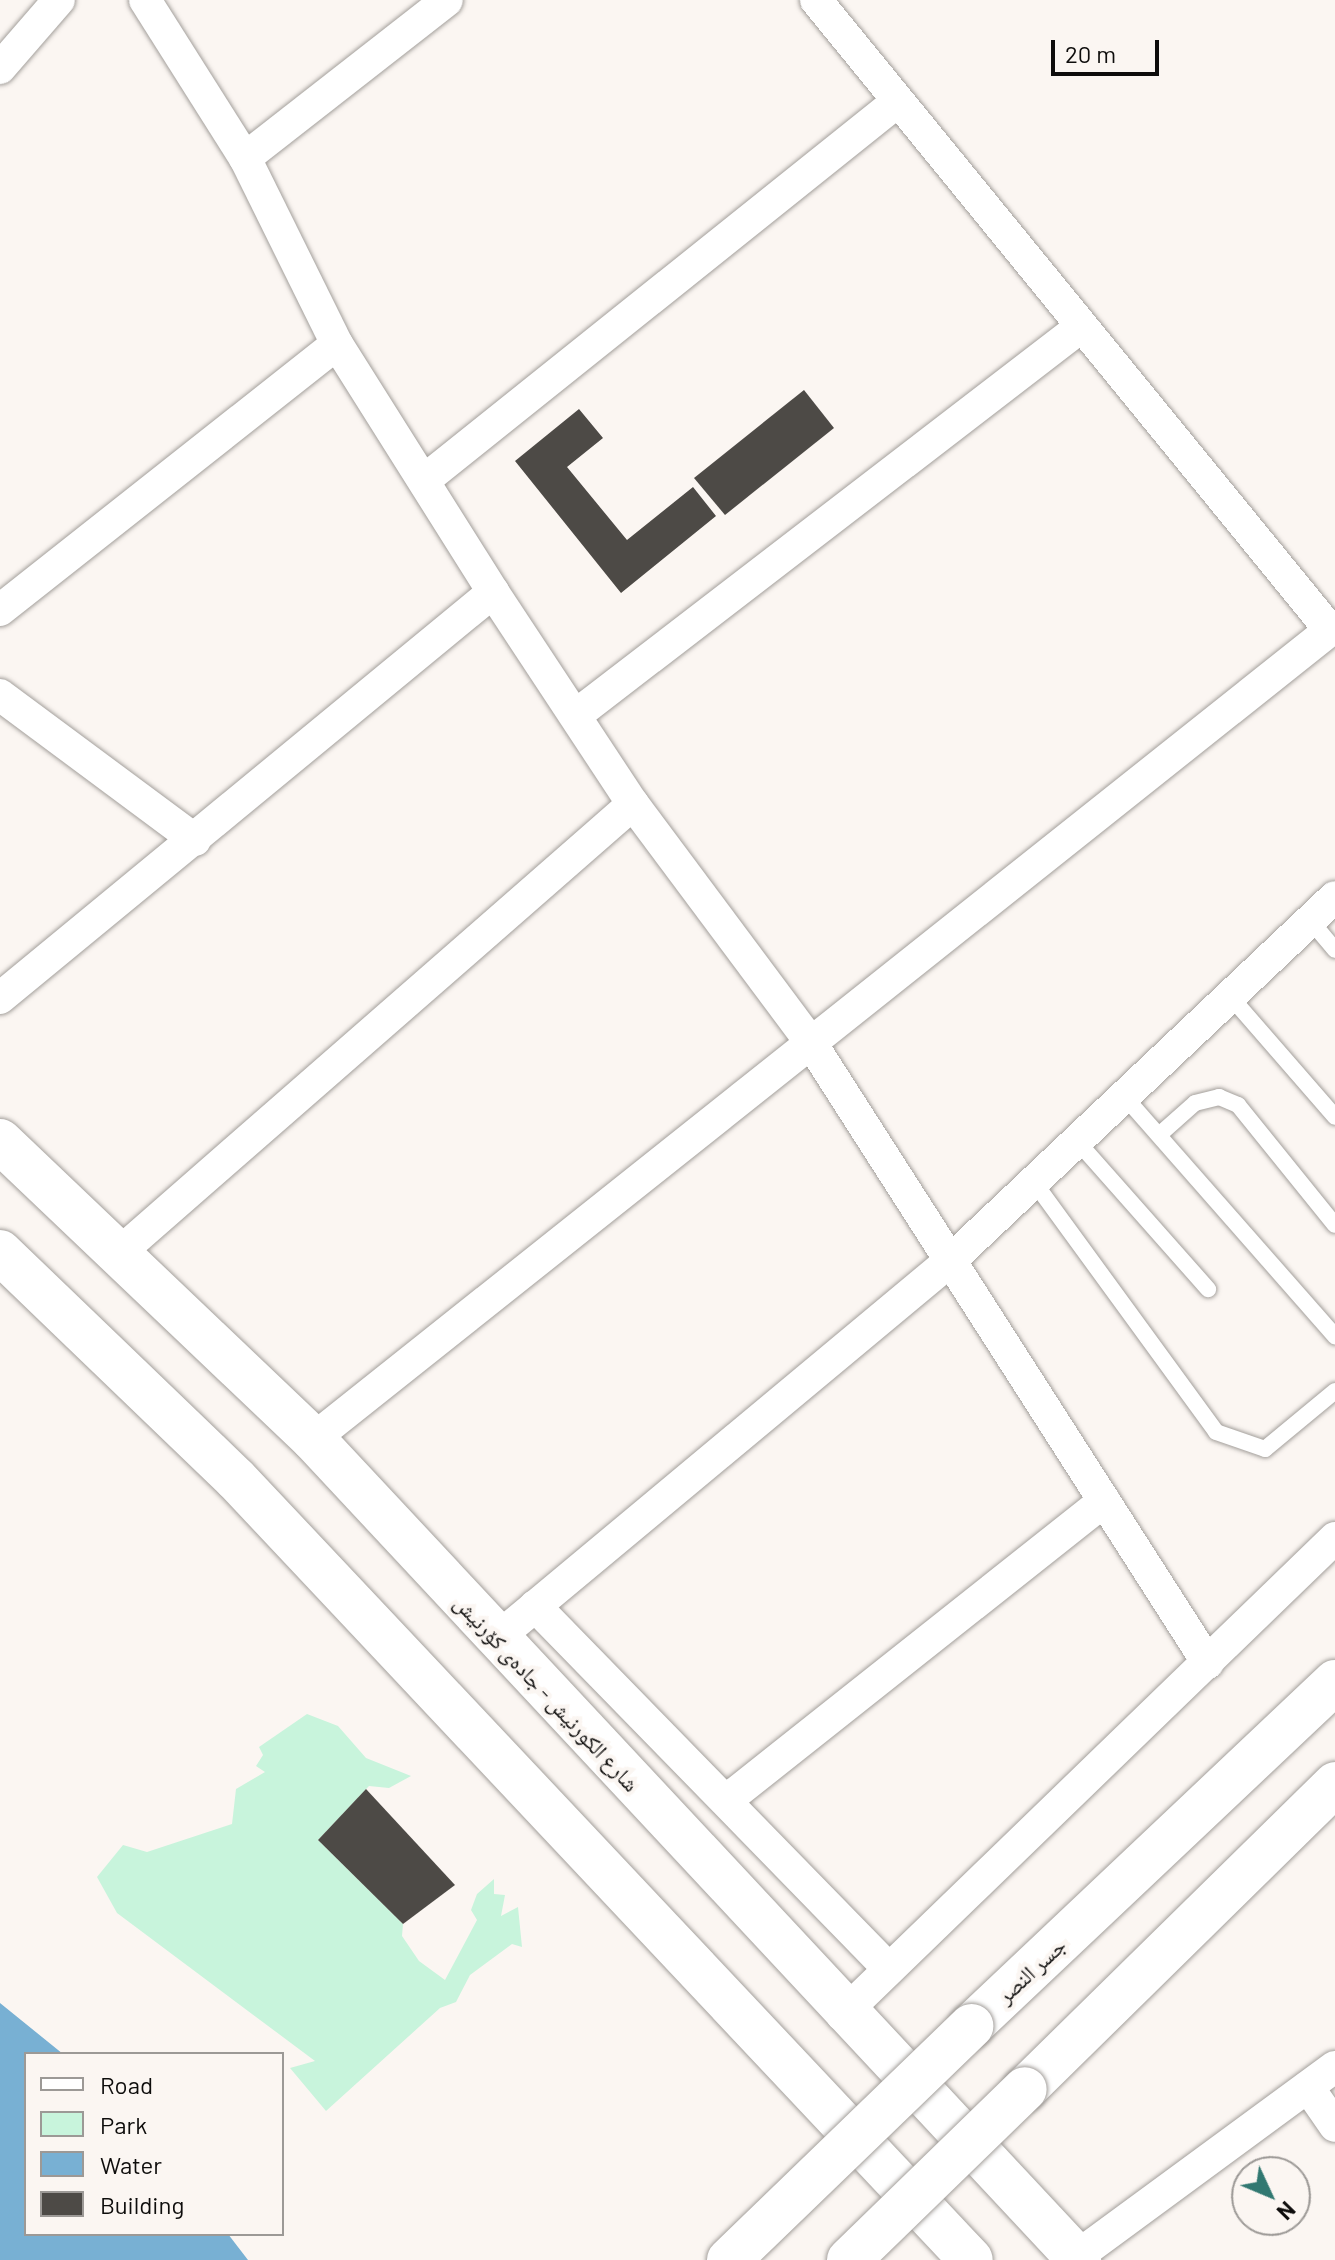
<!DOCTYPE html>
<meta charset="utf-8">
<style>
body{margin:0}
#map{position:relative;width:1335px;height:2260px;overflow:hidden;background:#fbf6f2;font-family:Barlow,"Noto Naskh Arabic",sans-serif}
div>[style]{position:absolute}
.green>*{inset:0;background:#c8f4dc}
.water>*{inset:0;background:#78b0d3}
.building>*{inset:0;background:#4d4a46}
.roads{filter:drop-shadow(0 0 2px #a39f9b) drop-shadow(0 0 2px #a39f9b)}
.lane>*{height:16px;margin:-8px;padding:0 8px;transform-origin:8px;border-radius:8px;background:#fff}
.street>*{height:32px;margin:-16px;padding:0 16px;transform-origin:16px;border-radius:16px;background:#fff}
.primary>*{height:44px;margin:-22px;padding:0 22px;transform-origin:22px;border-radius:22px;background:#fff}
.bridges{filter:drop-shadow(0 0 2px #a39f9b) drop-shadow(0 0 2px #a39f9b)}
.primary-bridge>*{height:44px;margin:-22px;padding:0 22px;transform-origin:22px;border-radius:22px;background:#fff}
span{translate:-50% -50%;white-space:nowrap;text-align:center;line-height:1.15;-webkit-text-stroke:8px #fbf6f2;paint-order:stroke}
.street-label{font-size:22px;color:#0e0d0c}
.legend{position:absolute;left:24px;top:2052px;width:260px;height:184px;box-sizing:border-box;background:#fbf6f2;border:2px solid #9c9996;margin:0;padding:10px 14px;list-style:none;font-size:24px;color:#0e0d0c}
.legend li{display:flex;align-items:center;gap:16px;height:40px}
.legend b{width:40px;border:2px solid #9c9996}
.north{position:absolute;left:1231px;top:2156px;width:80px;height:80px;box-sizing:border-box;background:#fbf6f2;border:2px solid #9c9996;border-radius:50%;rotate:134deg;font-size:22px;font-weight:700;line-height:32px;text-align:center;color:#0e0d0c}
.north::after{content:'';display:block;margin:auto;width:28px;height:36px;background:#317871;clip-path:polygon(50% 0,100% 100%,50% 72%,0 100%)}
.scale{position:absolute;left:1051px;top:40px;width:108px;height:36px;box-sizing:border-box;border:4px solid #0e0d0c;border-top:0;padding-left:10px;font-size:24px;line-height:28px;white-space:nowrap;color:#0e0d0c;-webkit-text-stroke:6px #fbf6f2;paint-order:stroke}
</style>
<div id="map">
<div class="green">
<div style="clip-path:polygon(307px 1714px,338px 1726px,366px 1758px,411px 1776px,389px 1788px,369px 1786px,318px 1840px,403px 1924px,402px 1936px,419px 1961px,445px 1980px,477px 1920px,471px 1910px,477px 1894px,494px 1879px,494px 1894px,505px 1895px,501px 1916px,518px 1907px,522px 1947px,512px 1944px,470px 1975px,456px 2002px,440px 2008px,326px 2111px,290px 2068px,315px 2061px,117px 1913px,97px 1877px,123px 1845px,147px 1852px,232px 1824px,236px 1789px,265px 1772px,256px 1766px,263px 1755px,259px 1747px)"></div>
</div>
<div class="water">
<div style="clip-path:polygon(0 2003px,63px 2054px,26px 2054px,26px 2234px,228px 2234px,248px 2260px,0 2260px)"></div>
</div>
<div class="building">
<div style="clip-path:polygon(804px 390px,834px 428px,725px 515px,694px 478px)"></div>
<div style="clip-path:polygon(579px 409px,603px 438px,567px 467px,627px 540px,693px 487px,716px 516px,621px 593px,515px 461px)"></div>
<div style="clip-path:polygon(366px 1789px,455px 1885px,403px 1924px,318px 1840px)"></div>
</div>
<div class="roads">
<div class="lane">
<div style="left:1310px;top:920px;width:39px;rotate:50deg"></div>
<div style="left:1230px;top:996px;width:160px;rotate:49deg"></div>
<div style="left:1124px;top:1096px;width:320px;rotate:48.7deg"></div>
<div style="left:1159px;top:1135px;width:48px;rotate:-41.6deg"></div>
<div style="left:1195px;top:1103px;width:25px;rotate:-14deg"></div>
<div style="left:1219px;top:1097px;width:21px;rotate:23deg"></div>
<div style="left:1238px;top:1105px;width:154px;rotate:51.1deg"></div>
<div style="left:1077px;top:1141px;width:198px;rotate:48.5deg"></div>
<div style="left:1034px;top:1182px;width:309px;rotate:53.9deg"></div>
<div style="left:1216px;top:1432px;width:52px;rotate:19.1deg"></div>
<div style="left:1265px;top:1449px;width:91px;rotate:-39.6deg"></div>
</div>
<div class="street">
<div style="left:145px;top:0;width:187px;rotate:57.7deg"></div>
<div style="left:245px;top:158px;width:208px;rotate:63.7deg"></div>
<div style="left:337px;top:344px;width:293px;rotate:57.8deg"></div>
<div style="left:493px;top:592px;width:254px;rotate:56.6deg"></div>
<div style="left:633px;top:804px;width:298px;rotate:53.3deg"></div>
<div style="left:811px;top:1043px;width:736px;rotate:57.37deg"></div>
<div style="left:816px;top:0;width:813px;rotate:50.79deg"></div>
<div style="left:0;top:68px;width:90px;rotate:-49.1deg"></div>
<div style="left:245px;top:158px;width:256px;rotate:-38deg"></div>
<div style="left:427px;top:478px;width:603px;rotate:-38.67deg"></div>
<div style="left:0;top:610px;width:429px;rotate:-38.3deg"></div>
<div style="left:0;top:695px;width:243px;rotate:36.6deg"></div>
<div style="left:576px;top:715px;width:638px;rotate:-37.55deg"></div>
<div style="left:0;top:998px;width:639px;rotate:-39.47deg"></div>
<div style="left:118px;top:1254px;width:684px;rotate:-41.15deg"></div>
<div style="left:313px;top:1439px;width:1306px;rotate:-38.5deg"></div>
<div style="left:535px;top:1606px;width:507px;rotate:45.72deg"></div>
<div style="left:496px;top:1639px;width:592px;rotate:-39.79deg"></div>
<div style="left:951px;top:1260px;width:528px;rotate:-43.39deg"></div>
<div style="left:728px;top:1799px;width:480px;rotate:-38.4deg"></div>
<div style="left:842px;top:2015px;width:686px;rotate:-44.06deg"></div>
<div style="left:1308px;top:2087px;width:47px;rotate:55.3deg"></div>
<div style="left:1076px;top:2257px;width:321px;rotate:-36.3deg"></div>
</div>
<div class="primary">
<div style="left:0;top:1141px;width:432px;rotate:43.6deg"></div>
<div style="left:313px;top:1439px;width:1123px;rotate:46.98deg"></div>
<div style="left:0;top:1252px;width:327px;rotate:43.9deg"></div>
<div style="left:236px;top:1479px;width:1072px;rotate:46.74deg"></div>
<div style="left:971px;top:2026px;width:501px;rotate:-43.38deg"></div>
<div style="left:1025px;top:2089px;width:435px;rotate:-44.5deg"></div>
</div>
</div>
<div class="bridges">
<div class="primary-bridge">
<div style="left:729px;top:2260px;width:337px;rotate:-44deg"></div>
<div style="left:849px;top:2260px;width:245px;rotate:-44.2deg"></div>
</div>
</div>
<div class="street-label">
<span style="left:547px;top:1693px;rotate:47deg">شارع الكورنيش - جادەی کۆرنیش</span>
<span style="left:1031px;top:1970px;rotate:-43deg">جسر النصر</span>
</div>
<ul class="legend">
<li><b style="height:10px;background:#fff"></b>Road</li>
<li><b style="height:22px;background:#c8f4dc"></b>Park</li>
<li><b style="height:22px;background:#78b0d3"></b>Water</li>
<li><b style="height:22px;background:#4d4a46"></b>Building</li>
</ul>
<div class="north">N</div>
<div class="scale">20 m</div>
</div>
